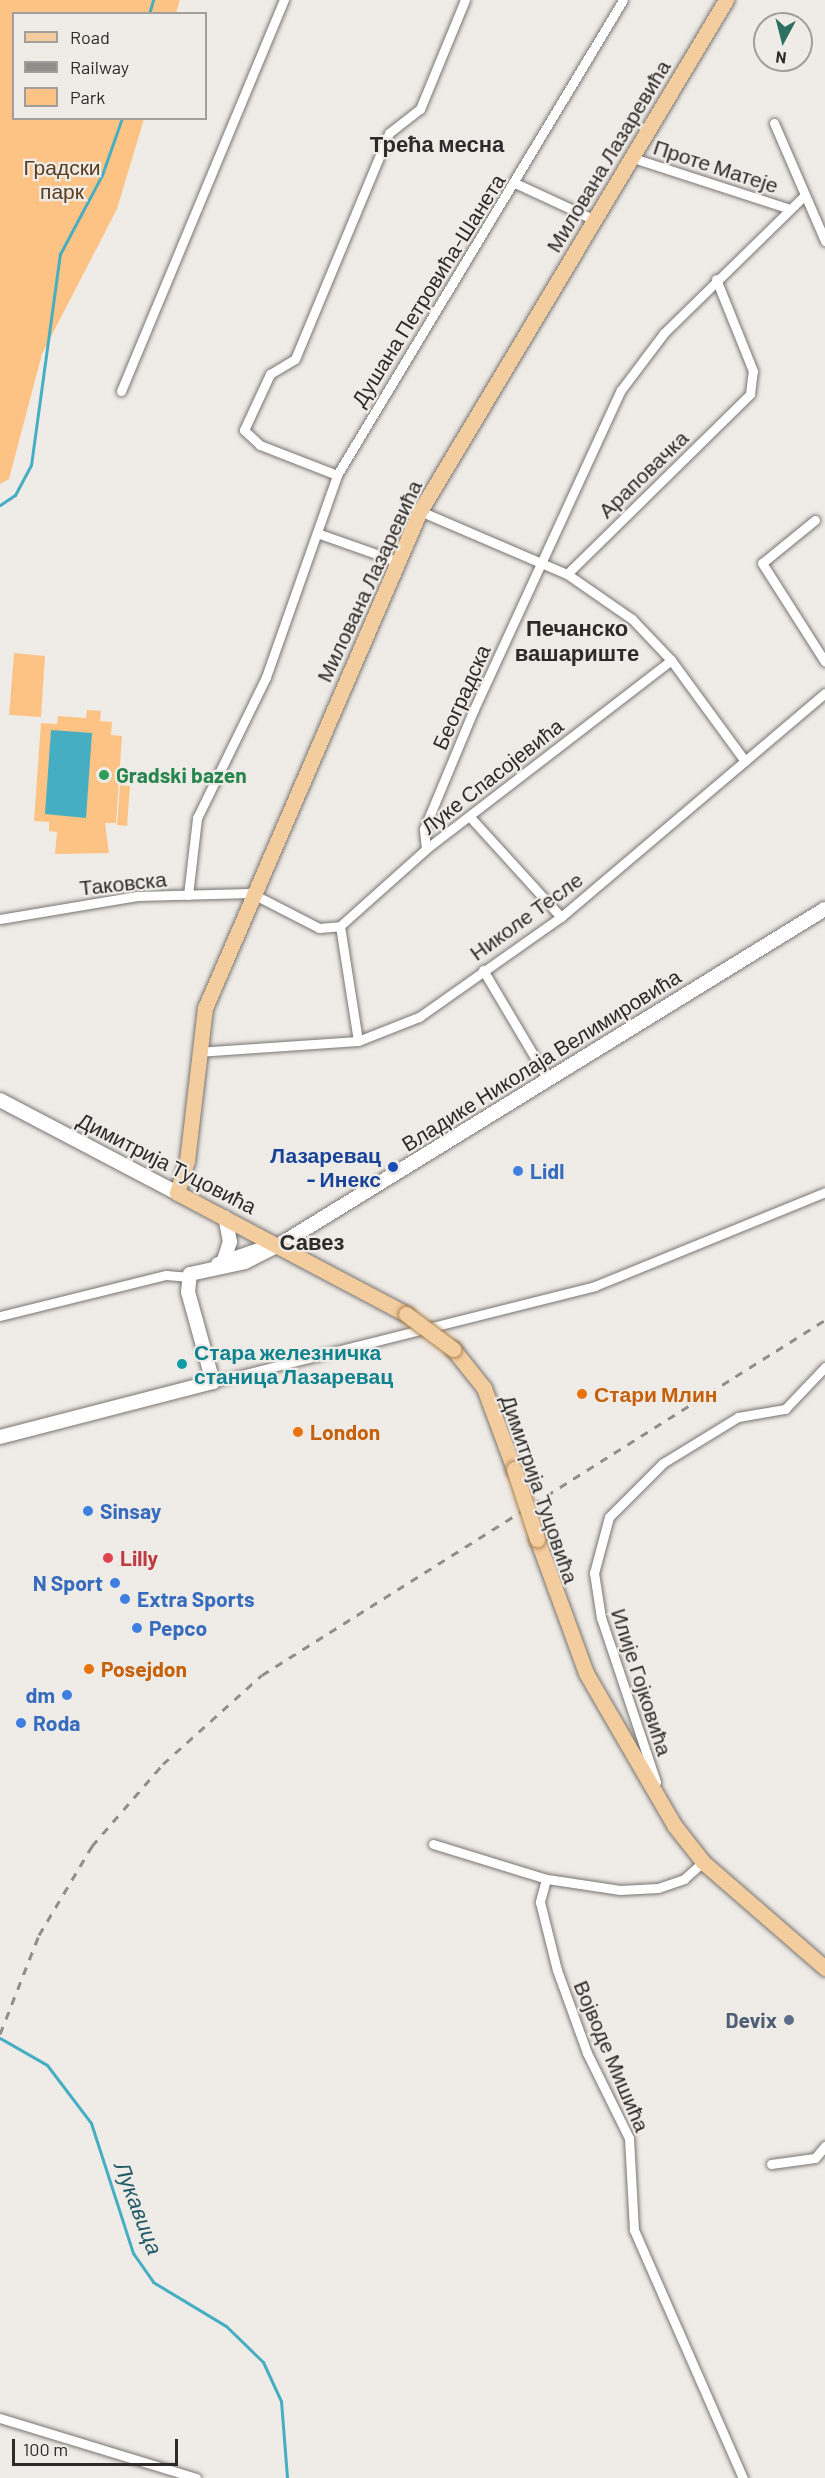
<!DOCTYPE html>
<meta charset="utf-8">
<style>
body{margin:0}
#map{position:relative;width:825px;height:2478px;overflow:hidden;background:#efebe7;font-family:Barlow,sans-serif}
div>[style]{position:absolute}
.green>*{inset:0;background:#fdc384}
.water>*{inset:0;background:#46aec3}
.stream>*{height:3px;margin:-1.5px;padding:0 1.5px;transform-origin:1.5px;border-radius:1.5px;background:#46aec3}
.roads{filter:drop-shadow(0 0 2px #797572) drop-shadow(0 0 2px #797572)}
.street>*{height:9px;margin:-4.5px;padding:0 4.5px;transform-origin:4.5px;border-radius:4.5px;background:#fff}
.secondary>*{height:14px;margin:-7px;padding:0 7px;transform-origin:7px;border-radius:7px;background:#fff}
.primary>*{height:15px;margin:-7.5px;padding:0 7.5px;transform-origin:7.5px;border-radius:7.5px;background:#f4cd9e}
.rail>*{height:3px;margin-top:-1.5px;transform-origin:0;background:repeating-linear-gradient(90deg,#908d8b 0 8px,transparent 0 16px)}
.bridges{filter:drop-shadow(0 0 2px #a97f4b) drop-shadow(0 0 2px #a97f4b)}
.primary-bridge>*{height:15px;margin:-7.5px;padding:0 7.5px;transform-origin:7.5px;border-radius:7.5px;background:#f4cd9e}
.dots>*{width:16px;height:16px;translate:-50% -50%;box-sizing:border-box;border:3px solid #efebe7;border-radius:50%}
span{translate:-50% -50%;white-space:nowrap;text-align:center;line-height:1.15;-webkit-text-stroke:4.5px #efebe7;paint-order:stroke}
.street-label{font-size:21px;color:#2d2b2a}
.park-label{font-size:21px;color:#593d1c}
.leisure-label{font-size:21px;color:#27864d;font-weight:700}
.left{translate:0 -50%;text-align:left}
.transit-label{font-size:21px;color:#164399;font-weight:700}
.right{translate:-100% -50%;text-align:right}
.shop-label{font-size:21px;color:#366cbe;font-weight:700}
.culture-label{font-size:21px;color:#0d838f;font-weight:700}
.food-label{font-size:21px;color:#c56008;font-weight:700}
.health-label{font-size:21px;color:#be3a42;font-weight:700}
.service-label{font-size:21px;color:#4e5e75;font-weight:700}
.neighbourhood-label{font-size:22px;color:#2d2b2a;font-weight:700}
.water-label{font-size:22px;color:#225b67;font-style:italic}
.legend{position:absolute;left:12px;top:12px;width:195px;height:108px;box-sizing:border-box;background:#efebe7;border:2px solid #a19e9b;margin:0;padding:8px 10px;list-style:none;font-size:18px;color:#2d2b2a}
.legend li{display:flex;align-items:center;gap:12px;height:30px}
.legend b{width:30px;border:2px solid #a19e9b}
.north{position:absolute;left:753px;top:12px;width:60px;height:60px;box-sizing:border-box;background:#efebe7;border:2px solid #a19e9b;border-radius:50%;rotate:187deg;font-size:16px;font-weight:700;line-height:24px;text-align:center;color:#2d2b2a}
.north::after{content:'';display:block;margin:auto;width:21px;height:27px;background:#2c7062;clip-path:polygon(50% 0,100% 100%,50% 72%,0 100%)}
.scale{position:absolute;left:12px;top:2439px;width:166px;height:27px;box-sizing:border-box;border:3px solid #2d2b2a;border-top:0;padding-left:8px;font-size:18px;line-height:21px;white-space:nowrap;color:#2d2b2a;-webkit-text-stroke:4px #efebe7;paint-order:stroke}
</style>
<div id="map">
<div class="green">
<div style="clip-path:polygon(0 0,180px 0,176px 13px,14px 14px,14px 118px,144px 119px,117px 209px,42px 354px,9px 479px,0 484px)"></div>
<div style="clip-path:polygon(14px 653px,45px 656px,41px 717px,9px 715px)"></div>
<div style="clip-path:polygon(87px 710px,101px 711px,100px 721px,112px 722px,111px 735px,122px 736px,116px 823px,105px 823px,109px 853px,55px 854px,57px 832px,49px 831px,49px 822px,34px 821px,41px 723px,57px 724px,58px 716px,86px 718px)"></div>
<div style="clip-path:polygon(120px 785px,130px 786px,127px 826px,117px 825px)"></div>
</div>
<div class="water">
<div style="clip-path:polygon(51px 730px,92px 733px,86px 818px,45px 814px)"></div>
</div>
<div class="stream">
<div style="left:149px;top:14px;width:15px;rotate:-74deg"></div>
<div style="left:0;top:505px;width:18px;rotate:-34deg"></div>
<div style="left:15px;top:495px;width:34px;rotate:-62deg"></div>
<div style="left:31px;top:465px;width:213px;rotate:-82.2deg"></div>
<div style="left:60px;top:254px;width:89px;rotate:-62deg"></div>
<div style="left:102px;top:175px;width:60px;rotate:-70.7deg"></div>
<div style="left:0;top:2038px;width:54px;rotate:29.9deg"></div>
<div style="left:47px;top:2065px;width:73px;rotate:52.8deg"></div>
<div style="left:91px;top:2123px;width:137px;rotate:72.1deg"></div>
<div style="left:133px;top:2253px;width:35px;rotate:55deg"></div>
<div style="left:153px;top:2282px;width:85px;rotate:31.1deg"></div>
<div style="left:226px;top:2326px;width:52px;rotate:44.2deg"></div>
<div style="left:263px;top:2362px;width:43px;rotate:65.2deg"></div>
<div style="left:281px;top:2401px;width:77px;rotate:85.5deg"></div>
</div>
<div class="roads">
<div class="street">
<div style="left:774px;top:123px;width:129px;rotate:66.6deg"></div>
<div style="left:633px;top:158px;width:162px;rotate:18deg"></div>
<div style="left:515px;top:183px;width:88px;rotate:24.8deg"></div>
<div style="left:121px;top:391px;width:424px;rotate:-67.4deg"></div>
<div style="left:337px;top:475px;width:83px;rotate:-158.7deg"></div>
<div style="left:260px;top:445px;width:22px;rotate:-137deg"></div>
<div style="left:244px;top:430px;width:62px;rotate:-65.1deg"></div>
<div style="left:270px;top:374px;width:29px;rotate:-31deg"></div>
<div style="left:295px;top:359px;width:245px;rotate:-67.4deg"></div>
<div style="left:389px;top:133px;width:39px;rotate:-38deg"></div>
<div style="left:420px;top:109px;width:118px;rotate:-67.6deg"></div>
<div style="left:420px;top:511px;width:160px;rotate:23.2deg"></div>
<div style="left:567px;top:574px;width:79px;rotate:34.7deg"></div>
<div style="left:632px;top:619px;width:57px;rotate:46.4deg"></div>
<div style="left:671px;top:660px;width:125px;rotate:53.8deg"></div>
<div style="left:815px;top:520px;width:68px;rotate:140.9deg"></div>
<div style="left:762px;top:563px;width:117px;rotate:57.5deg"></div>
<div style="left:317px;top:533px;width:84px;rotate:19.5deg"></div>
<div style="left:567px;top:574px;width:257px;rotate:-44.5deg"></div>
<div style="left:750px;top:394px;width:23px;rotate:-83deg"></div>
<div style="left:753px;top:371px;width:99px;rotate:-111.9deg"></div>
<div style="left:470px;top:817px;width:135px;rotate:47.7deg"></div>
<div style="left:426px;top:849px;width:20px;rotate:-96deg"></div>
<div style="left:424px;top:829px;width:130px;rotate:-67.4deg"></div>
<div style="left:474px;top:709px;width:351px;rotate:-65.3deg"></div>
<div style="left:621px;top:390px;width:71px;rotate:-53deg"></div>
<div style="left:664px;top:333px;width:194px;rotate:-44.4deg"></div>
<div style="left:188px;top:895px;width:78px;rotate:-83.3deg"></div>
<div style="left:197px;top:818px;width:157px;rotate:-63.9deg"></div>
<div style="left:266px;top:677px;width:214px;rotate:-70.6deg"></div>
<div style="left:337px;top:475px;width:554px;rotate:-58.95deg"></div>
<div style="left:0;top:919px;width:139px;rotate:-9.5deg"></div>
<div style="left:137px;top:896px;width:114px;rotate:-1.5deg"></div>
<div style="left:251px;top:893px;width:76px;rotate:27.2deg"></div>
<div style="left:319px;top:928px;width:21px;rotate:-5deg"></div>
<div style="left:340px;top:926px;width:116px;rotate:81.1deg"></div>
<div style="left:340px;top:926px;width:115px;rotate:-41.8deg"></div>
<div style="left:426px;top:849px;width:309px;rotate:-37.6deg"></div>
<div style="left:483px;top:970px;width:126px;rotate:59.3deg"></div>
<div style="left:197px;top:1052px;width:161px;rotate:-3.9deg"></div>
<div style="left:358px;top:1041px;width:66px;rotate:-21.5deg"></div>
<div style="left:419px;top:1017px;width:174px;rotate:-35.2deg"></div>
<div style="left:561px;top:917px;width:346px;rotate:-40.3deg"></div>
<div style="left:0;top:1316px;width:171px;rotate:-13.9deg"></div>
<div style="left:166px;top:1275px;width:21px;rotate:5deg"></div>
<div style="left:213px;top:1382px;width:394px;rotate:-14.1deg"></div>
<div style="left:595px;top:1286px;width:248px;rotate:-22.2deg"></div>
<div style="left:656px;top:1782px;width:173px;rotate:-108.5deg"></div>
<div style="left:601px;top:1618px;width:46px;rotate:-98.8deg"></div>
<div style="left:594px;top:1573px;width:58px;rotate:-75deg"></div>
<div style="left:609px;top:1517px;width:76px;rotate:-45deg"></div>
<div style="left:663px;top:1463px;width:88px;rotate:-31.5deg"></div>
<div style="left:738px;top:1417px;width:48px;rotate:-9.7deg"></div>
<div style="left:785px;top:1409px;width:58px;rotate:-46.4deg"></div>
<div style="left:433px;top:1844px;width:119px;rotate:17.1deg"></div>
<div style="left:547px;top:1879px;width:74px;rotate:8.6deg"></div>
<div style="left:620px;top:1890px;width:38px;rotate:-3deg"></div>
<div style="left:658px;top:1888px;width:28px;rotate:-19deg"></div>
<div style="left:684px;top:1879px;width:25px;rotate:-42deg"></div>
<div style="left:546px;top:1879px;width:24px;rotate:105deg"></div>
<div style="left:540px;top:1902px;width:70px;rotate:76deg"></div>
<div style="left:557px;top:1970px;width:88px;rotate:70.1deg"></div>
<div style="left:587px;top:2053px;width:95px;rotate:63.7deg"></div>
<div style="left:629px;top:2138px;width:92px;rotate:86.9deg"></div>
<div style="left:634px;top:2230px;width:271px;rotate:66.3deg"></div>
<div style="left:771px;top:2164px;width:44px;rotate:-7.8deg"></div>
<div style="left:815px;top:2158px;width:16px;rotate:-50deg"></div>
<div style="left:0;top:2418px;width:205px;rotate:17deg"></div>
</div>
<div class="secondary">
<div style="left:0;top:1100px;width:200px;rotate:27.7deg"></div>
<div style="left:224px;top:1260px;width:19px;rotate:-72deg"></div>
<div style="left:230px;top:1242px;width:25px;rotate:-101deg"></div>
<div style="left:218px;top:1264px;width:58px;rotate:-19.1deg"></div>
<div style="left:0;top:1437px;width:220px;rotate:-14.5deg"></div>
<div style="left:213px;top:1382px;width:93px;rotate:-105.5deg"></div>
<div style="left:188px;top:1292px;width:18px;rotate:-84deg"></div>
<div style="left:190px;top:1274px;width:56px;rotate:-12.3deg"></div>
<div style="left:245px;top:1262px;width:38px;rotate:-27deg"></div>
<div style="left:279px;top:1245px;width:641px;rotate:-31.61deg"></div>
</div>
<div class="primary">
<div style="left:406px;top:1314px;width:259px;rotate:-152.1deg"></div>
<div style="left:177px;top:1193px;width:34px;rotate:-73deg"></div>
<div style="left:187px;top:1161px;width:154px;rotate:-83.3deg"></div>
<div style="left:205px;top:1008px;width:542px;rotate:-66.61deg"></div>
<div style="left:420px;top:511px;width:596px;rotate:-59.09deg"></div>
<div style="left:453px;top:1349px;width:50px;rotate:51.5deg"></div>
<div style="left:484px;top:1388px;width:86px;rotate:69.7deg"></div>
<div style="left:537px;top:1539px;width:143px;rotate:69.9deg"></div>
<div style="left:586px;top:1673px;width:176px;rotate:59.9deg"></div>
<div style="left:674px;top:1825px;width:47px;rotate:51.9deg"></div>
<div style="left:703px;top:1862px;width:162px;rotate:41deg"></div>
</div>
</div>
<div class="rail">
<div style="left:0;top:2034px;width:106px;rotate:-68.5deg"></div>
<div style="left:39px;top:1935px;width:104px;rotate:-59.2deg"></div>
<div style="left:92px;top:1846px;width:108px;rotate:-49.1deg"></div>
<div style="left:163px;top:1764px;width:133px;rotate:-42deg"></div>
<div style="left:262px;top:1675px;width:666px;rotate:-32.23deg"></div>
</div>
<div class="bridges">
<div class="primary-bridge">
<div style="left:406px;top:1314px;width:59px;rotate:36.7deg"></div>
<div style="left:514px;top:1469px;width:74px;rotate:71.8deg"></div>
</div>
</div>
<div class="dots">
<div style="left:104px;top:775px;background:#2e9e5b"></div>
<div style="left:393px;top:1167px;background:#1a4fb4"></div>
<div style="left:518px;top:1171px;background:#3f7fe0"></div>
<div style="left:182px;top:1364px;background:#0f9aa8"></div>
<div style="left:582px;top:1394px;background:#e8710a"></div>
<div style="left:298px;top:1432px;background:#e8710a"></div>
<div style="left:88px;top:1511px;background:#3f7fe0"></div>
<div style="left:108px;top:1558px;background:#e0444e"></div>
<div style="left:115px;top:1583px;background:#3f7fe0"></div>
<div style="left:125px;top:1599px;background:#3f7fe0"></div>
<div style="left:137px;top:1628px;background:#3f7fe0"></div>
<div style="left:89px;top:1669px;background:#e8710a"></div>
<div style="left:67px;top:1695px;background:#3f7fe0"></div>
<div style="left:21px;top:1723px;background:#3f7fe0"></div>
<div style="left:789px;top:2020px;background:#5c6f8a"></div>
</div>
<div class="street-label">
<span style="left:608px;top:156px;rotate:-59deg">Милована Лазаревића</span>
<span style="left:716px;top:166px;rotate:18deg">Проте Матеје</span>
<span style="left:428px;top:290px;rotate:-58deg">Душана Петровића-Шанета</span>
<span style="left:643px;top:474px;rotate:-44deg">Араповачка</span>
<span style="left:369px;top:581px;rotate:-65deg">Милована Лазаревића</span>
<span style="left:461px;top:697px;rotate:-66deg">Београдска</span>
<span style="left:492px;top:776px;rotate:-38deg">Луке Спасојевића</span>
<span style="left:123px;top:883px;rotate:-6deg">Таковска</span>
<span style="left:526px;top:916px;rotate:-36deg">Николе Тесле</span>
<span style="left:541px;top:1060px;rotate:-32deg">Владике Николаја Велимировића</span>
<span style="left:167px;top:1163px;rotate:27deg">Димитрија Туцовића</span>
<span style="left:540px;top:1489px;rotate:71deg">Димитрија Туцовића</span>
<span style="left:642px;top:1682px;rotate:72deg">Илије Гојковића</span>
<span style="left:612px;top:2056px;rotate:67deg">Војводе Мишића</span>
</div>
<div class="park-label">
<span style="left:62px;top:179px">Градски<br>парк</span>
</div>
<div class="leisure-label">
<span class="left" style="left:116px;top:775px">Gradski bazen</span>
</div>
<div class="transit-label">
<span class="right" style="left:381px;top:1167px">Лазаревац<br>- Инекс</span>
</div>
<div class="shop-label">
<span class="left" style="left:530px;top:1171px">Lidl</span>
<span class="left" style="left:100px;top:1511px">Sinsay</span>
<span class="right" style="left:103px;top:1583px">N Sport</span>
<span class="left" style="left:137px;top:1599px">Extra Sports</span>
<span class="left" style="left:149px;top:1628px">Pepco</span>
<span class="right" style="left:55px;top:1695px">dm</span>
<span class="left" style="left:33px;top:1723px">Roda</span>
</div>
<div class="culture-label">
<span class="left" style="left:194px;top:1364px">Стара железничка<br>станица Лазаревац</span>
</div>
<div class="food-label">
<span class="left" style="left:594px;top:1394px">Стари Млин</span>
<span class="left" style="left:310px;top:1432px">London</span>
<span class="left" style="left:101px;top:1669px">Posejdon</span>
</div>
<div class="health-label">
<span class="left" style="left:120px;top:1558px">Lilly</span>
</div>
<div class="service-label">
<span class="right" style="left:777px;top:2020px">Devix</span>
</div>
<div class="neighbourhood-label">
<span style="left:437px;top:144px">Трећа месна</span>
<span style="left:577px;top:640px">Печанско<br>вашариште</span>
<span style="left:312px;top:1242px">Савез</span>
</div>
<div class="water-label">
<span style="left:139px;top:2208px;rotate:69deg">Лукавица</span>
</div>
<ul class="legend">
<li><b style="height:8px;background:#f4cd9e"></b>Road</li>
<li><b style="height:8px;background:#908d8b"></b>Railway</li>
<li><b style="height:16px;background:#fdc384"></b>Park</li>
</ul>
<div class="north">N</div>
<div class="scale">100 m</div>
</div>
